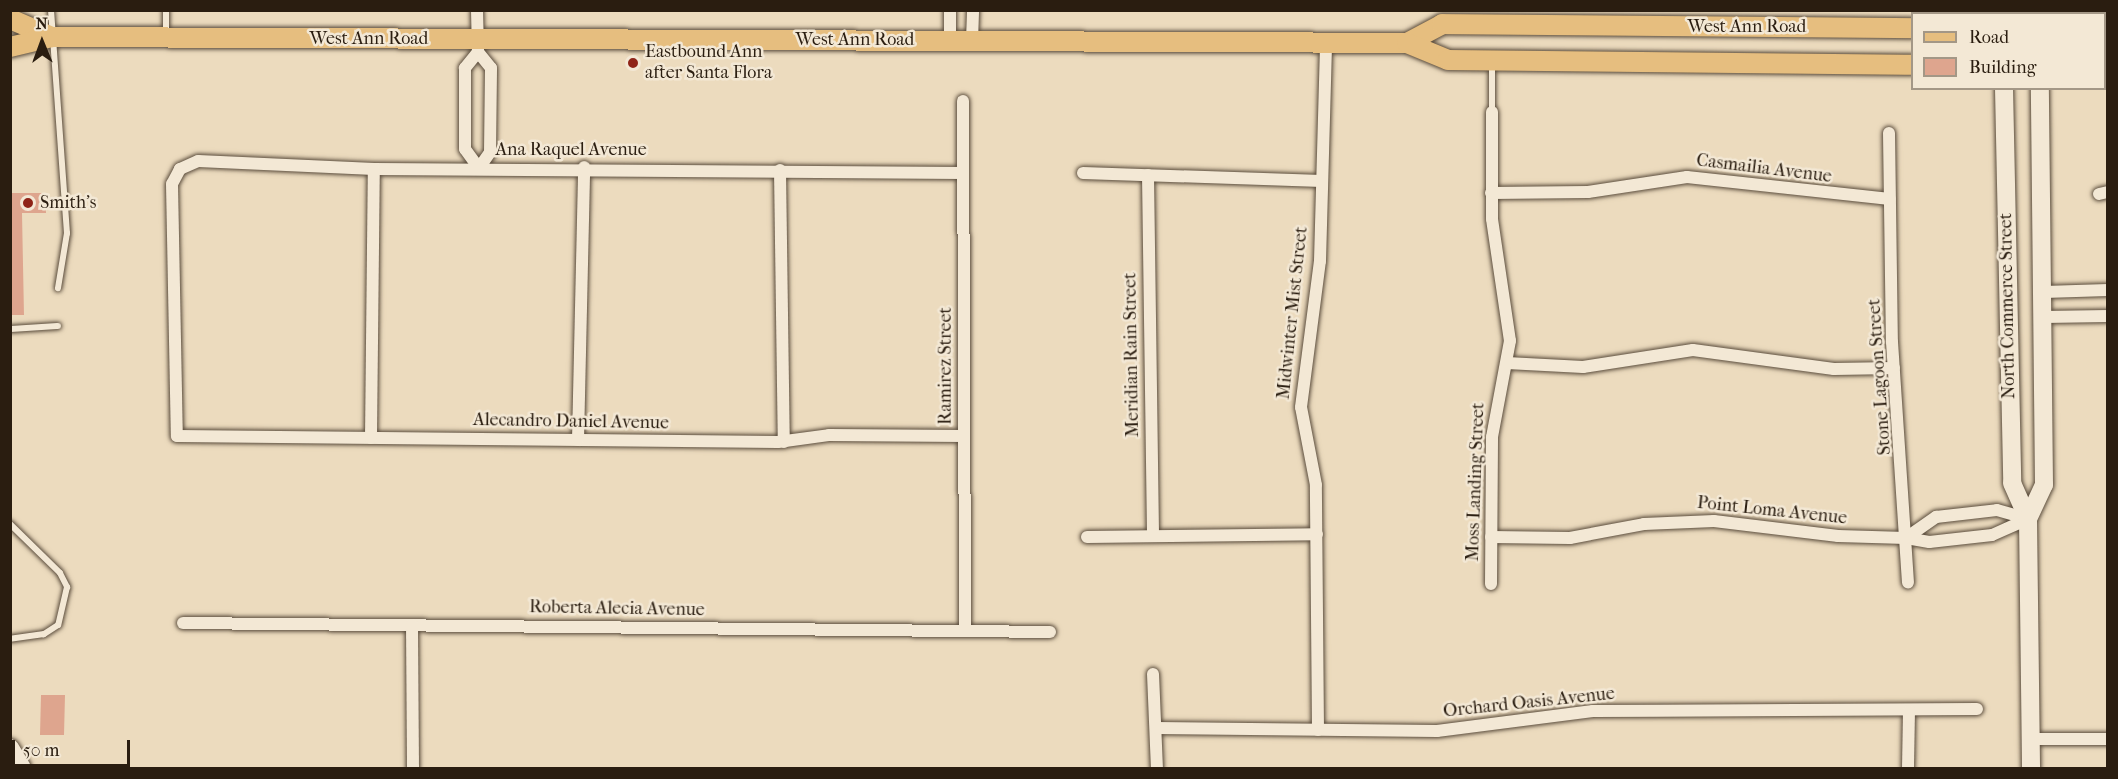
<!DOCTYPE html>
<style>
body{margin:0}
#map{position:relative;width:2118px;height:779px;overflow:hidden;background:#ecdbbe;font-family:"IM FELL French Canon",serif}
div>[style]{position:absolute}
.building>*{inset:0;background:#dea58e}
.roads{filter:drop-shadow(0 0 2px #5a4c3c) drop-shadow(0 0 2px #5a4c3c)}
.service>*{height:6px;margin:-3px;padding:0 3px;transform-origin:3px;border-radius:3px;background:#f3e8d5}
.minor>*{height:12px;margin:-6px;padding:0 6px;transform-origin:6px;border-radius:6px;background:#f3e8d5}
.secondary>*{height:18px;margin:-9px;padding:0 9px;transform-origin:9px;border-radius:9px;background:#f3e8d5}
.primary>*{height:20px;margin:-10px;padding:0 10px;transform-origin:10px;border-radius:10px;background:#e6be7f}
.dots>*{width:16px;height:16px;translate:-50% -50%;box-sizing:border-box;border:3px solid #f3e8d5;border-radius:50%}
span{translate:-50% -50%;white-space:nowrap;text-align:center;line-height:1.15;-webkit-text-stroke:5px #f3e8d5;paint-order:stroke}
.street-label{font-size:18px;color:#2a1d10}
.poi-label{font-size:18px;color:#2a1d10}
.left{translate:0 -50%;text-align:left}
.frame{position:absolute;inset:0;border:12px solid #2a1d10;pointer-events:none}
.legend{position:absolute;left:1911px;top:12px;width:195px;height:78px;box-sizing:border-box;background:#f3e8d5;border:2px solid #a39786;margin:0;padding:8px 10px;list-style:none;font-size:18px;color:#2a1d10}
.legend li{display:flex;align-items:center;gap:12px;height:30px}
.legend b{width:30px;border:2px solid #a39786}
.north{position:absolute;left:12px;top:12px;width:60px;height:60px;-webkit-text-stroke:4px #f3e8d5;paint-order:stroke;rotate:359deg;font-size:16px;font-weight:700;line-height:24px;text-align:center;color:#2a1d10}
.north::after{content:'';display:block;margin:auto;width:21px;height:27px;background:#2a1d10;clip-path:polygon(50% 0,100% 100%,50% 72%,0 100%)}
.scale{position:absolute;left:12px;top:740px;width:118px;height:27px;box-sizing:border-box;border:3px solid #2a1d10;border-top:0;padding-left:8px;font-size:18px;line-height:21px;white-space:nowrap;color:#2a1d10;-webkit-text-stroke:4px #f3e8d5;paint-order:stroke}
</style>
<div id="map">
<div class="building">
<div style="clip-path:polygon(10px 193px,45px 193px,46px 213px,22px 213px,24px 315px,10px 315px)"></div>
<div style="clip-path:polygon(41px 695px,65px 695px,64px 735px,40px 735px)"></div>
</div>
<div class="roads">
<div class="service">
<div style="left:51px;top:10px;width:224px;rotate:85.9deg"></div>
<div style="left:67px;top:233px;width:56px;rotate:99.3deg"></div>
<div style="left:166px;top:10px;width:24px;rotate:90deg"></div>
<div style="left:1492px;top:64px;width:48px;rotate:90deg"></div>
<div style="left:10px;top:329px;width:48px;rotate:-3.6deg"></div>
<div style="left:10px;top:524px;width:70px;rotate:44.4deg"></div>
<div style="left:60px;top:573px;width:16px;rotate:63deg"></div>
<div style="left:67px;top:587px;width:39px;rotate:103deg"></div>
<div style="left:58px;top:625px;width:17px;rotate:147deg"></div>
<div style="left:44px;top:634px;width:34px;rotate:172deg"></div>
</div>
<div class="minor">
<div style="left:477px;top:10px;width:42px;rotate:88.6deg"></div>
<div style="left:478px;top:52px;width:21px;rotate:129deg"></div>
<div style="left:465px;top:68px;width:81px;rotate:90deg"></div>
<div style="left:465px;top:149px;width:24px;rotate:54deg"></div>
<div style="left:479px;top:168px;width:19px;rotate:-55deg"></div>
<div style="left:490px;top:152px;width:84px;rotate:-89.3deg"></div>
<div style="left:491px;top:68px;width:21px;rotate:-129deg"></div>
<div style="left:950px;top:41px;width:31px;rotate:-90deg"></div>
<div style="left:972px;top:41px;width:31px;rotate:-88deg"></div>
<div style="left:963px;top:101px;width:530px;rotate:89.78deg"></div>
<div style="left:1889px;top:133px;width:209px;rotate:89.2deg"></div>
<div style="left:1892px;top:342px;width:241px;rotate:86.2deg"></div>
<div style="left:780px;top:170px;width:272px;rotate:89.2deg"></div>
<div style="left:963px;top:173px;width:589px;rotate:-179.61deg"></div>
<div style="left:374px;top:169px;width:176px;rotate:-177.4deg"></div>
<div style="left:198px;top:161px;width:20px;rotate:156deg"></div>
<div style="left:180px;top:169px;width:17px;rotate:118deg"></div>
<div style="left:172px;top:184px;width:252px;rotate:88.9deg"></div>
<div style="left:177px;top:436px;width:601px;rotate:0.57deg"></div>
<div style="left:778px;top:442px;width:51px;rotate:-7.8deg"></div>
<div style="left:829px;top:435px;width:135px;rotate:0.4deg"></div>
<div style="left:1083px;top:173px;width:239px;rotate:1.9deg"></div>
<div style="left:1148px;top:175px;width:360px;rotate:89.2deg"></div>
<div style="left:1491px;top:193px;width:97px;rotate:-0.6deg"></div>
<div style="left:1588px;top:192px;width:100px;rotate:-8.6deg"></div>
<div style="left:1687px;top:177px;width:204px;rotate:6.2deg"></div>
<div style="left:2099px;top:194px;width:9px;rotate:-13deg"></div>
<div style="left:2044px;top:292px;width:64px;rotate:-1.8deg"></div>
<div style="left:2044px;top:317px;width:64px;rotate:-0.9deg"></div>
<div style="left:1507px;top:363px;width:76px;rotate:3deg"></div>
<div style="left:1583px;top:367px;width:111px;rotate:-8.8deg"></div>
<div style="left:1693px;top:350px;width:142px;rotate:7.7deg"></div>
<div style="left:1834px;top:369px;width:60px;rotate:-1deg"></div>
<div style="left:371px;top:438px;width:269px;rotate:-89.4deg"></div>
<div style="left:578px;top:440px;width:273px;rotate:-88.7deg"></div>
<div style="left:1997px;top:510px;width:32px;rotate:16deg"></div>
<div style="left:2028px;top:519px;width:39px;rotate:156deg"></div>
<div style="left:1992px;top:535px;width:63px;rotate:173.7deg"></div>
<div style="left:1929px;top:542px;width:23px;rotate:-170deg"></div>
<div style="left:1906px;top:538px;width:37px;rotate:-35deg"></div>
<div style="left:1936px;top:517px;width:61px;rotate:-6.5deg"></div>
<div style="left:1087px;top:537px;width:230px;rotate:-0.7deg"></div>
<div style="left:1491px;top:537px;width:79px;rotate:0.7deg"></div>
<div style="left:1570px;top:538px;width:75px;rotate:-10.7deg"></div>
<div style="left:1644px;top:524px;width:70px;rotate:-2.5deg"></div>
<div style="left:1714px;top:521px;width:125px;rotate:6.9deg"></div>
<div style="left:1838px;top:536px;width:68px;rotate:1.7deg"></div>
<div style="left:1491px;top:584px;width:147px;rotate:-89.6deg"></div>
<div style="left:1492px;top:437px;width:98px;rotate:-79.4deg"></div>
<div style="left:1510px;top:341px;width:123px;rotate:-98.4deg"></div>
<div style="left:1492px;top:219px;width:107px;rotate:-90deg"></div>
<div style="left:183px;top:623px;width:867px;rotate:0.59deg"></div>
<div style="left:412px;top:625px;width:143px;rotate:89.6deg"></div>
<div style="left:1153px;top:674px;width:94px;rotate:87.6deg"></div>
<div style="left:1156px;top:728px;width:281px;rotate:0.6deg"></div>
<div style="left:1437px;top:731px;width:157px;rotate:-7.3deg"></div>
<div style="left:1593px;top:711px;width:384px;rotate:-0.3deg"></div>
<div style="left:1318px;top:730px;width:245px;rotate:-90.5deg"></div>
<div style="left:1316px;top:485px;width:79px;rotate:-100.9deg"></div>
<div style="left:1301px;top:407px;width:147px;rotate:-82.6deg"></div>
<div style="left:1320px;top:261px;width:219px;rotate:-88.4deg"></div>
<div style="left:2030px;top:739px;width:78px"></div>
<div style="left:1908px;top:768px;width:57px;rotate:-89deg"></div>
</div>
<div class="secondary">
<div style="left:2002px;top:10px;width:4px;rotate:90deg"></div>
<div style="left:2039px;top:10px;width:4px;rotate:90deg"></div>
<div style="left:2004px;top:88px;width:395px;rotate:88.8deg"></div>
<div style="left:2012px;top:483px;width:39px;rotate:66deg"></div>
<div style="left:2028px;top:519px;width:249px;rotate:89.3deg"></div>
<div style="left:2028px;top:519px;width:38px;rotate:-65deg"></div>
<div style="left:2044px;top:485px;width:397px;rotate:-90.6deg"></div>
<div style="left:10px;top:748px;width:23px;rotate:59deg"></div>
</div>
<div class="primary">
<div style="left:10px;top:19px;width:46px;rotate:23.2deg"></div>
<div style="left:2104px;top:31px;width:4px"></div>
<div style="left:1407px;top:43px;width:40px;rotate:-28deg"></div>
<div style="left:1442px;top:24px;width:470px;rotate:0.5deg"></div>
<div style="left:10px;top:47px;width:43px;rotate:-13.4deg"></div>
<div style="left:52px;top:37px;width:1355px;rotate:0.25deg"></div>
<div style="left:1407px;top:43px;width:44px;rotate:22.5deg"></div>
<div style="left:1448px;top:60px;width:464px;rotate:0.6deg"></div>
<div style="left:2104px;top:69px;width:4px"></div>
</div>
</div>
<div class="dots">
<div style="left:633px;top:63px;background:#8f2418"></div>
<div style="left:28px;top:203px;background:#8f2418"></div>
</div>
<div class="street-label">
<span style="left:1747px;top:27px">West Ann Road</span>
<span style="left:369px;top:39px">West Ann Road</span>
<span style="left:855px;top:40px">West Ann Road</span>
<span style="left:571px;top:150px">Ana Raquel Avenue</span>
<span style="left:1764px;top:169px;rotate:7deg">Casmailia Avenue</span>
<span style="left:2008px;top:306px;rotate:-91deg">North Commerce Street</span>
<span style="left:1293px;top:313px;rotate:-84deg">Midwinter Mist Street</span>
<span style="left:1132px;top:355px;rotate:-91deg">Meridian Rain Street</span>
<span style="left:946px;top:366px;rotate:-90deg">Ramirez Street</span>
<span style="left:1880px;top:377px;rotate:-94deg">Stone Lagoon Street</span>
<span style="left:571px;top:422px;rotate:1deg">Alecandro Daniel Avenue</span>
<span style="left:1476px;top:482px;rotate:-88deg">Moss Landing Street</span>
<span style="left:1772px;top:511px;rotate:6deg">Point Loma Avenue</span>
<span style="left:617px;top:609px;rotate:1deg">Roberta Alecia Avenue</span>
<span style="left:1529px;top:703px;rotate:-6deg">Orchard Oasis Avenue</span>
</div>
<div class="poi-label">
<span class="left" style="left:645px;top:63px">Eastbound Ann<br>after Santa Flora</span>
<span class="left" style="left:40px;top:203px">Smith's</span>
</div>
<div class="frame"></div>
<ul class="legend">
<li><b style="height:8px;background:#e6be7f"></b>Road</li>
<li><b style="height:16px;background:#dea58e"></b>Building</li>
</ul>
<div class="north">N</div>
<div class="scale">50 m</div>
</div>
